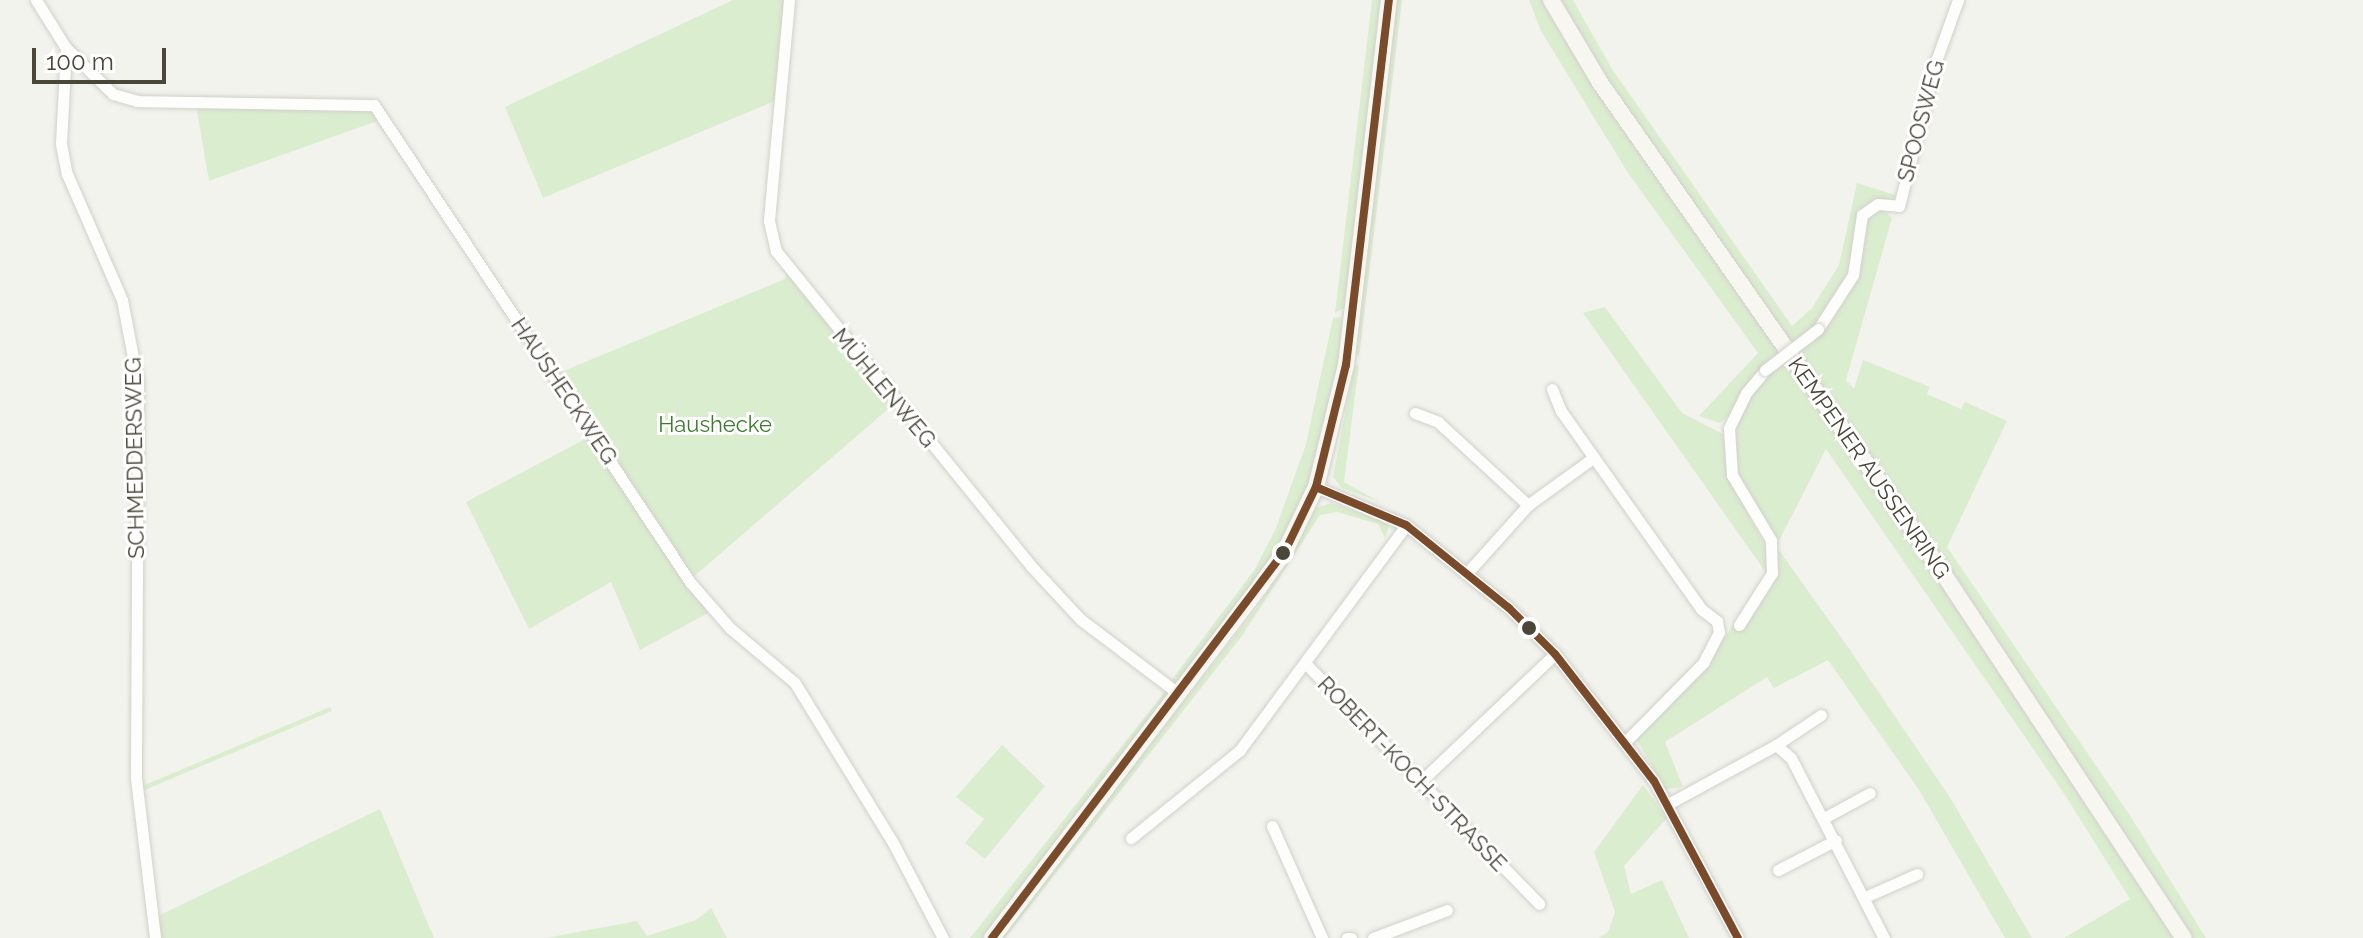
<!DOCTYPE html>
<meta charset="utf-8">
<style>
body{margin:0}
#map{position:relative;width:2363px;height:938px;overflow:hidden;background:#f3f3ee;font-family:Raleway,sans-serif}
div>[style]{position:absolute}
.green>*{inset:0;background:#dbedcf}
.roads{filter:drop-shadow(0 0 2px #d1d1cb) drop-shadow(0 0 2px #d1d1cb)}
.street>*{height:11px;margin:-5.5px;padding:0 5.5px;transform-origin:5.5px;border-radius:5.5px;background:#fdfdfc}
.secondary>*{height:16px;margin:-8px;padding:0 8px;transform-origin:8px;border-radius:8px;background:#f7f6f1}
.bridges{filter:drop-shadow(0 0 2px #d1d1cb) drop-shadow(0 0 2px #d1d1cb)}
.street-bridge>*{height:11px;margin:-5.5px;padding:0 5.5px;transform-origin:5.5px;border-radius:5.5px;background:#fdfdfc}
.bus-1>*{height:8px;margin:-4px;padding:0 4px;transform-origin:4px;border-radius:4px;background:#7a4b2a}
.dots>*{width:22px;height:22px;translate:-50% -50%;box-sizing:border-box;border:4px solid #fff;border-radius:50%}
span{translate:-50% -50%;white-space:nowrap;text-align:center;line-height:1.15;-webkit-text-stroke:6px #fff;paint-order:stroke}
.street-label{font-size:22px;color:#4a4739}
.park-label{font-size:22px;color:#3b7b2d}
.scale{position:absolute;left:32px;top:48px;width:134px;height:36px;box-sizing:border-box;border:4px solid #4a4739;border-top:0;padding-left:10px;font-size:24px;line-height:28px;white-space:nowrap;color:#4a4739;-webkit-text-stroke:6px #fff;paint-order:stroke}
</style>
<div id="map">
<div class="green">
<div style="clip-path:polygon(733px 0,784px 0,775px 101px,543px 198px,505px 107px)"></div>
<div style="clip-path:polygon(1372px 0,1384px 0,1348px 306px,1335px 313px)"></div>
<div style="clip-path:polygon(1395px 0,1402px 0,1359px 357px,1355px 352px)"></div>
<div style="clip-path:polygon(1529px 0,1545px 0,2179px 938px,2064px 938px,2130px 899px,2065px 795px,1826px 449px,1779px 541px,1762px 521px,1734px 468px,1732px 446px,1742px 406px,1720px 423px,1699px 416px,1758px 353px,1628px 173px,1541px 31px)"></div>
<div style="clip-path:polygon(1557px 0,1573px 0,1612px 69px,1792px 326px,1812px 308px,1839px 265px,1857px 183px,1898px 196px,1863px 206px,1845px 284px,1806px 344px,1844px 303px,1853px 282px,1864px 225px,1873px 213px,1883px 210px,1892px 218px,1846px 380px,1854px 389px,1863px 360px,1930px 387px,1927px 394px,1961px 409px,1965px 402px,2007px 421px,1947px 547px,2131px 817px,2206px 938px,2191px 938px,2029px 689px,1632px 121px)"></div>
<div style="clip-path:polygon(196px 105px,373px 108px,380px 120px,209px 181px)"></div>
<div style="clip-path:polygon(787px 272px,894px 404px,691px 579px,552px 370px,561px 372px,785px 279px)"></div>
<div style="clip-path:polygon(1605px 307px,1682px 413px,1723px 434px,1730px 477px,1769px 554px,1779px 550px,1848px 647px,1951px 799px,2032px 938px,2005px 938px,1919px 790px,1828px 660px,1774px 688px,1767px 677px,1665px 742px,1683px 787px,1666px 789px,1635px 737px,1707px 664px,1767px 574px,1583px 313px)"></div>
<div style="clip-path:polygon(1339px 317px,1345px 323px,1335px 387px,1306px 491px,1274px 558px,1175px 685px,1170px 682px,1255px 569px,1276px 528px,1306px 444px,1333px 318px)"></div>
<div style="clip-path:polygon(1359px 365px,1344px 482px,1380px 502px,1342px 488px,1333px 477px,1354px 367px)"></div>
<div style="clip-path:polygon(589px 437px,708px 613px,640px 650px,611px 582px,529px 629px,466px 502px)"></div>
<div style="clip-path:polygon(1331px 503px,1382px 521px,1389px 527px,1385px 538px,1378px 524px,1337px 512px,1320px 515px,1242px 636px,1005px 938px,999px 938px,1259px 605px,1316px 508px)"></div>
<div style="clip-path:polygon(1168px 688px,1172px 697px,986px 938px,970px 938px)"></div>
<div style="clip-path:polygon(330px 707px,332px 711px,140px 792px,140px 787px)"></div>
<div style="clip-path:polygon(1002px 745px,1045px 786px,985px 859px,965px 843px,984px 819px,956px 797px)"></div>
<div style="clip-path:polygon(1643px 785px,1667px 818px,1624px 866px,1631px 894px,1662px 880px,1689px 938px,1599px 938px,1608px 932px,1615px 912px,1594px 852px)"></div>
<div style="clip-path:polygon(380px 809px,434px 938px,158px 938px,156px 917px)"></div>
<div style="clip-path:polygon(711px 908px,727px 938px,546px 938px,637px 921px,647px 936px,696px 920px)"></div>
</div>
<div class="roads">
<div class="street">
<div style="left:36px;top:0;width:57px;rotate:58deg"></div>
<div style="left:66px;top:48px;width:96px;rotate:93deg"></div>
<div style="left:61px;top:144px;width:31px;rotate:79deg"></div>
<div style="left:67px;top:174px;width:137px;rotate:66.4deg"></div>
<div style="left:122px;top:300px;width:85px;rotate:79.1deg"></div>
<div style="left:138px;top:383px;width:395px;rotate:90.3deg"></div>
<div style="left:136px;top:778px;width:161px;rotate:83.2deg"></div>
<div style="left:789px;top:0;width:222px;rotate:95.2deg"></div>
<div style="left:769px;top:221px;width:31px;rotate:77deg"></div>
<div style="left:776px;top:251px;width:405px;rotate:51deg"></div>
<div style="left:1031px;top:566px;width:72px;rotate:47.2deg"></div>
<div style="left:1080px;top:619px;width:124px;rotate:37.1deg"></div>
<div style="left:66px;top:48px;width:66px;rotate:44.4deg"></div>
<div style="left:113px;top:94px;width:25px;rotate:16deg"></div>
<div style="left:137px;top:101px;width:237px;rotate:1deg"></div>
<div style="left:374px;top:105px;width:572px;rotate:56.48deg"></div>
<div style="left:690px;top:582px;width:61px;rotate:49deg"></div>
<div style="left:730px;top:628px;width:85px;rotate:40.2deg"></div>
<div style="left:795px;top:683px;width:185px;rotate:58.5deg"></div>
<div style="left:892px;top:841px;width:110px;rotate:62.3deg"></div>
<div style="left:1818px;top:329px;width:64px;rotate:-57.1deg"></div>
<div style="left:1853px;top:275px;width:61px;rotate:-81.5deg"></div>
<div style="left:1862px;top:215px;width:19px;rotate:-35deg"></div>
<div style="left:1878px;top:204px;width:21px;rotate:5deg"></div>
<div style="left:1899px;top:206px;width:150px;rotate:-75.7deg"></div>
<div style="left:1936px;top:61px;width:65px;rotate:-70.2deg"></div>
<div style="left:1552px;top:389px;width:24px;rotate:68deg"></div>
<div style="left:1561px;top:411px;width:242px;rotate:54.7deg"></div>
<div style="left:1701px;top:609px;width:20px;rotate:37deg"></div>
<div style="left:1717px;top:621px;width:11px;rotate:80deg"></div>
<div style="left:1719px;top:632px;width:34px;rotate:117deg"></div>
<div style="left:1704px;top:662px;width:112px;rotate:134.6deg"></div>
<div style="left:1415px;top:413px;width:25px;rotate:21deg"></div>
<div style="left:1438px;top:422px;width:122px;rotate:42.7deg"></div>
<div style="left:1316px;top:487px;width:98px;rotate:22.9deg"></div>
<div style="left:1406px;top:525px;width:132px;rotate:38.9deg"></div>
<div style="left:1509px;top:608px;width:65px;rotate:45deg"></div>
<div style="left:1555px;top:654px;width:161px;rotate:52.1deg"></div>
<div style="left:1654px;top:781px;width:178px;rotate:61.9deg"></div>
<div style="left:1467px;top:573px;width:91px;rotate:-48.1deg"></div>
<div style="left:1528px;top:505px;width:80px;rotate:-35.9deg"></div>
<div style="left:1739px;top:625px;width:62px;rotate:-57.6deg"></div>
<div style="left:1772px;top:573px;width:33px;rotate:-92deg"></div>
<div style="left:1771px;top:540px;width:76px;rotate:-121deg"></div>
<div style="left:1732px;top:475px;width:47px;rotate:-93.7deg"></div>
<div style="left:1729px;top:428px;width:39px;rotate:-64deg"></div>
<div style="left:1746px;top:393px;width:30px;rotate:-50deg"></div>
<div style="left:1305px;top:663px;width:336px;rotate:45.8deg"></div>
<div style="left:1776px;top:745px;width:54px;rotate:-33.7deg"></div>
<div style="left:1419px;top:783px;width:187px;rotate:-43.5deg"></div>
<div style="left:1668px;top:804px;width:123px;rotate:-28.6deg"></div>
<div style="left:1776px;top:745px;width:20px;rotate:41deg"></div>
<div style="left:1791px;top:758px;width:203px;rotate:62.7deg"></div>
<div style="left:1824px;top:818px;width:52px;rotate:-28.5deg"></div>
<div style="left:1272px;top:826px;width:123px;rotate:65.9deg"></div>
<div style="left:1131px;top:838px;width:139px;rotate:-38.9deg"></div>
<div style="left:1239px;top:751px;width:281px;rotate:-53.5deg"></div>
<div style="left:1778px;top:870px;width:65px;rotate:-27.3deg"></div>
<div style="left:1865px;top:897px;width:57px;rotate:-23.9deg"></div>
<div style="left:1347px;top:938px;width:4px"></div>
<div style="left:1373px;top:938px;width:79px;rotate:-20.7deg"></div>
</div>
<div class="secondary">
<div style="left:1551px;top:0;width:94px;rotate:59.3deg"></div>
<div style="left:1599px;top:81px;width:600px;rotate:55.04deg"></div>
<div style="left:1943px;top:573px;width:437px;rotate:56.6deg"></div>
<div style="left:992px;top:938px;width:446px;rotate:-52.7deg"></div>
<div style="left:1262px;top:583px;width:39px;rotate:-54deg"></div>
<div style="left:1285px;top:551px;width:71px;rotate:-64.2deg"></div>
<div style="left:1316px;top:487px;width:126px;rotate:-76.2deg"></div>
<div style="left:1346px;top:365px;width:368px;rotate:-83.3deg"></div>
</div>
</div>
<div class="bridges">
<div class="street-bridge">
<div style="left:1765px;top:370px;width:67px;rotate:-37.7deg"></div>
</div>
</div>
<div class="bus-1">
<div style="left:1316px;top:487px;width:98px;rotate:22.9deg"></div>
<div style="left:1406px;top:525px;width:132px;rotate:38.9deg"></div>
<div style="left:1509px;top:608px;width:65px;rotate:45deg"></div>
<div style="left:1555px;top:654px;width:161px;rotate:52.1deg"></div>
<div style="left:1654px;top:781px;width:178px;rotate:61.9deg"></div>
<div style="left:992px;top:938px;width:485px;rotate:-52.9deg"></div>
<div style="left:1285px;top:551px;width:71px;rotate:-64.2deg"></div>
<div style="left:1316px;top:487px;width:126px;rotate:-76.2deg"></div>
<div style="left:1346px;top:365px;width:368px;rotate:-83.3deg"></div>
</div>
<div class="dots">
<div style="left:1283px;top:553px;background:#4a4739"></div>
<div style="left:1529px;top:628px;background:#4a4739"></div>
</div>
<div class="street-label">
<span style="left:1921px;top:121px;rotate:-75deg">SPOOSWEG</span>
<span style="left:884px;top:388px;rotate:50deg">MÜHLENWEG</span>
<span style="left:564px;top:391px;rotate:56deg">HAUSHECKWEG</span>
<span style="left:135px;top:458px;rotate:-91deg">SCHMEDDERSWEG</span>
<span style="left:1869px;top:468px;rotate:55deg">KEMPENER AUSSENRING</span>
<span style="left:1412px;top:774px;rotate:46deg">ROBERT-KOCH-STRASSE</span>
</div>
<div class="park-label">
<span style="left:715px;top:425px">Haushecke</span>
</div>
<div class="scale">100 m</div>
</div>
